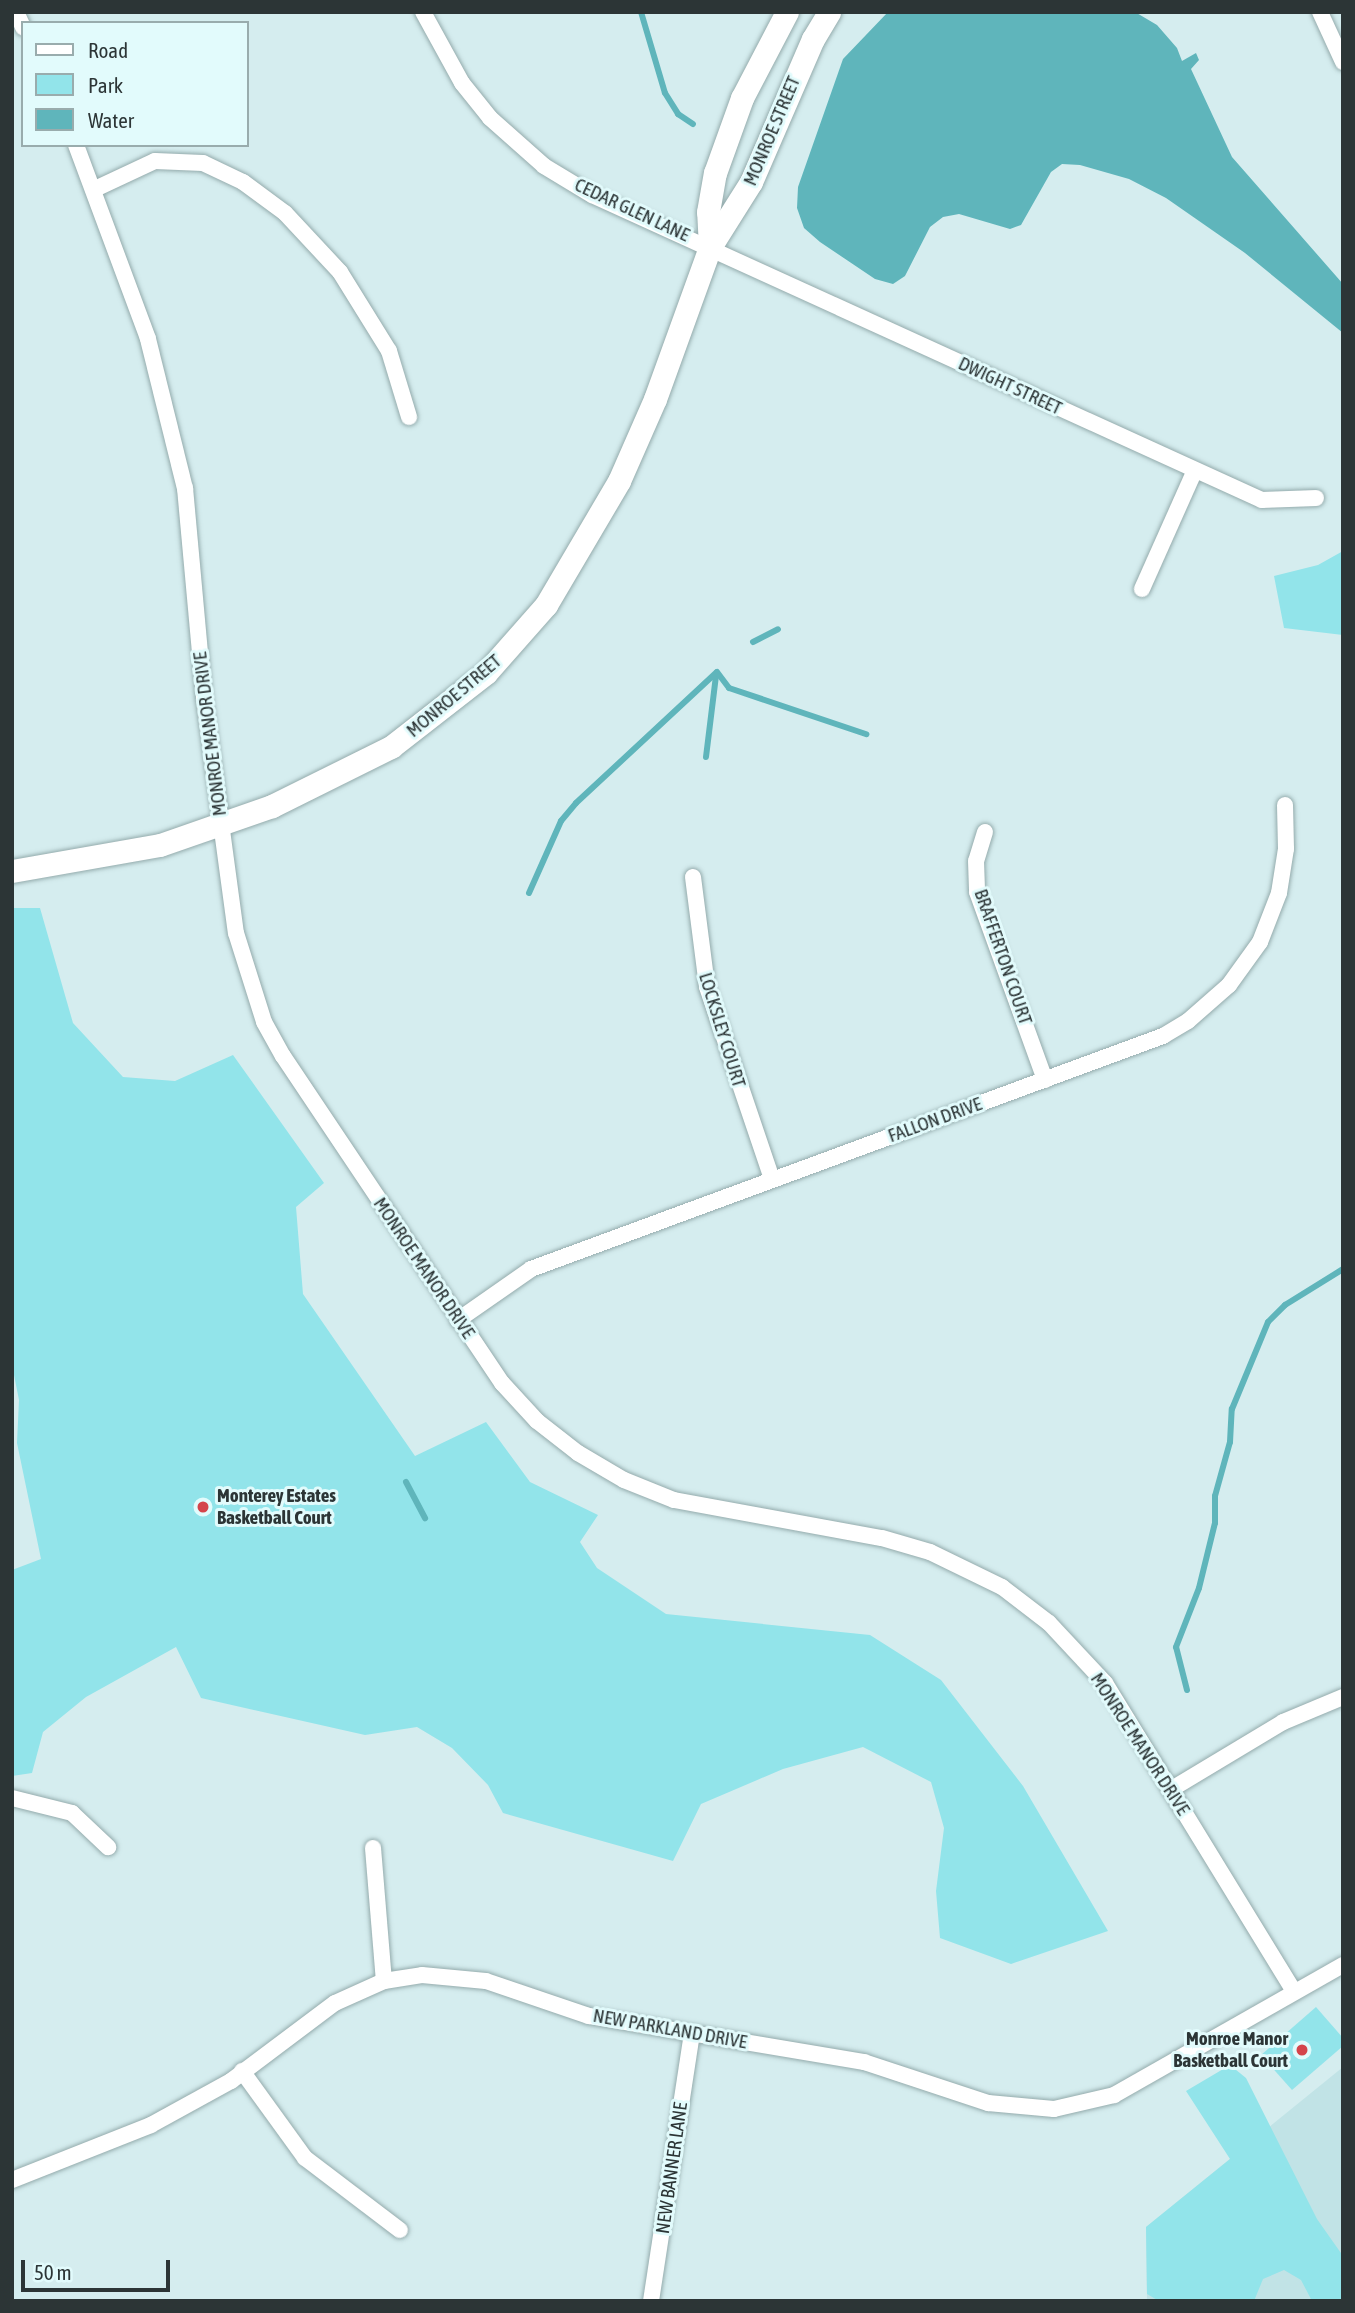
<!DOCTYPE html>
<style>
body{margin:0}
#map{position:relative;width:1355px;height:2313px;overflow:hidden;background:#d5edef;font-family:"Asap Condensed",sans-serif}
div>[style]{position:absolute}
.built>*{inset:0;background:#c1e3e6}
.green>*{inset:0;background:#92e4ea}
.water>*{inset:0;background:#5fb5bb}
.stream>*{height:6px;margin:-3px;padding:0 3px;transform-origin:3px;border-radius:3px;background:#5fb5bb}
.roads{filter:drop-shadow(0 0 2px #94abac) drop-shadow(0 0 2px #94abac)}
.minor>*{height:16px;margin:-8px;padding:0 8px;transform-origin:8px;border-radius:8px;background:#fff}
.secondary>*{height:23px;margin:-11.5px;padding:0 11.5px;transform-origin:11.5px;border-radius:11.5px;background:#fff}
.dots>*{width:19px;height:19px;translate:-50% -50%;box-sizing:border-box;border:4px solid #e2fbfc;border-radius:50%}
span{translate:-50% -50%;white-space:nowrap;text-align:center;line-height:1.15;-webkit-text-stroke:6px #e2fbfc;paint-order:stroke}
.street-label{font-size:19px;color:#2c3536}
.poi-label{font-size:19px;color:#2c3536;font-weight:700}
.left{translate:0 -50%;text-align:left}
.right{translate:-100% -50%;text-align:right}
.frame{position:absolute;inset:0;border:14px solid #2c3536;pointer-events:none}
.legend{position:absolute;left:21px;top:21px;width:228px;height:126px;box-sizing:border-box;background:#e2fbfc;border:2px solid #99acad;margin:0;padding:9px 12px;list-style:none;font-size:21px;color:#2c3536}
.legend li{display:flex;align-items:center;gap:14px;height:35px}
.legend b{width:35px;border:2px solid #99acad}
.scale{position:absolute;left:21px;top:2260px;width:149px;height:32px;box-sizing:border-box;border:4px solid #2c3536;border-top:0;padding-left:9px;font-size:21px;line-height:24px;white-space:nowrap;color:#2c3536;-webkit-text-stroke:5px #e2fbfc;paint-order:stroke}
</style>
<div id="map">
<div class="built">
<div style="clip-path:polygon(1343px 2067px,1343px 2301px,1147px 2301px,1146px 2227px)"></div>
</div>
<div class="green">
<div style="clip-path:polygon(1343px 551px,1343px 635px,1284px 628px,1274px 576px,1318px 565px)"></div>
<div style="clip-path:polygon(12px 908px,40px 908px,73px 1023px,123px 1077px,175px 1081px,233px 1055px,324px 1183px,296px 1207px,303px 1294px,415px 1456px,486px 1422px,530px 1482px,598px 1515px,580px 1542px,597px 1568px,666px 1614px,870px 1635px,941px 1680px,1023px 1786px,1108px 1931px,1011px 1964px,940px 1938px,936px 1891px,944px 1828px,931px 1782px,863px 1747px,783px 1769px,701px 1804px,673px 1861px,503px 1813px,488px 1785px,452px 1748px,417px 1727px,365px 1735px,201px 1698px,176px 1647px,86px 1697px,43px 1732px,32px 1773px,12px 1776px,12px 1570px,41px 1559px,17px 1443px,19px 1400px,12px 1365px)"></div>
<div style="clip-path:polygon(1316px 2007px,1343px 2038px,1343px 2046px,1292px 2090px,1261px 2055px)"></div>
<div style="clip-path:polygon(1230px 2065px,1246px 2078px,1317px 2219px,1343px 2256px,1343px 2301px,1312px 2301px,1301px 2280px,1284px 2270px,1263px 2279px,1254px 2301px,1159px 2301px,1147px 2294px,1146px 2227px,1230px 2159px,1186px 2091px)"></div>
</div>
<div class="water">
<div style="clip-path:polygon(888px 12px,1135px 12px,1157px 25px,1177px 48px,1182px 61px,1196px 53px,1199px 60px,1191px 69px,1232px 157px,1343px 284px,1343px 333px,1245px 253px,1166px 198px,1129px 179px,1080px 165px,1062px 164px,1051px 172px,1021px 225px,1010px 229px,959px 214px,943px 217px,930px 227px,905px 276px,893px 284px,875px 279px,820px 242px,804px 228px,797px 208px,798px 187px,843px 59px)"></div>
</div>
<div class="stream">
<div style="left:641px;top:12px;width:84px;rotate:73.5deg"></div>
<div style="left:665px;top:93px;width:25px;rotate:58deg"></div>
<div style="left:678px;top:114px;width:18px;rotate:34deg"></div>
<div style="left:753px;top:642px;width:28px;rotate:-27deg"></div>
<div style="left:717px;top:672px;width:20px;rotate:53deg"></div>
<div style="left:729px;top:688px;width:145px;rotate:18.6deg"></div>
<div style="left:706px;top:757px;width:83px;rotate:-83deg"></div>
<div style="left:529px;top:893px;width:79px;rotate:-66deg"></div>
<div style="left:561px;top:821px;width:23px;rotate:-50deg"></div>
<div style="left:576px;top:803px;width:192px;rotate:-42.9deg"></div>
<div style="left:406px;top:1482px;width:41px;rotate:62.2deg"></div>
<div style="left:1187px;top:1690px;width:44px;rotate:-104.3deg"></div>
<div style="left:1176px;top:1647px;width:63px;rotate:-68.7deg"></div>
<div style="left:1199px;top:1588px;width:67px;rotate:-76.2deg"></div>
<div style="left:1215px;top:1523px;width:27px;rotate:-90deg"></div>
<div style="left:1215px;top:1496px;width:56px;rotate:-74.5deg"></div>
<div style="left:1230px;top:1442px;width:33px;rotate:-87deg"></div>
<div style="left:1232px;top:1409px;width:94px;rotate:-67.5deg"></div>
<div style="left:1268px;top:1322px;width:24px;rotate:-45deg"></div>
<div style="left:1285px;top:1305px;width:68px;rotate:-31.8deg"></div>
</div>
<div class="roads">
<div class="minor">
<div style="left:16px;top:12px;width:17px;rotate:65deg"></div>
<div style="left:423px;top:12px;width:81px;rotate:61.2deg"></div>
<div style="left:462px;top:83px;width:45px;rotate:51.3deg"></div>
<div style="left:490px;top:118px;width:72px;rotate:41.6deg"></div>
<div style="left:544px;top:166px;width:56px;rotate:31.1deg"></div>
<div style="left:592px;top:195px;width:736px;rotate:24.48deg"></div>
<div style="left:1262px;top:500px;width:54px;rotate:-2.1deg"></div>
<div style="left:1320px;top:12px;width:55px;rotate:65.3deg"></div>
<div style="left:76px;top:145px;width:207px;rotate:69.6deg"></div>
<div style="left:148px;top:339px;width:154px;rotate:76.1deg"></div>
<div style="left:185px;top:488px;width:210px;rotate:84.8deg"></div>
<div style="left:204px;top:697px;width:238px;rotate:82.3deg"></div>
<div style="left:236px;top:933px;width:93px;rotate:72.5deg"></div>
<div style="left:264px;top:1022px;width:39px;rotate:61deg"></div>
<div style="left:283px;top:1056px;width:394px;rotate:56.2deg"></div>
<div style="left:502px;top:1383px;width:52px;rotate:47.4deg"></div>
<div style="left:537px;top:1421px;width:52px;rotate:38deg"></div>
<div style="left:578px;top:1453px;width:53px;rotate:30.4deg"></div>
<div style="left:624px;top:1480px;width:54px;rotate:21.8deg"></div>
<div style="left:674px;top:1500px;width:211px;rotate:10.4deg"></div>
<div style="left:882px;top:1538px;width:50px;rotate:16.3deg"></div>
<div style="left:930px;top:1552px;width:80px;rotate:25.9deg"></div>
<div style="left:1002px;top:1587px;width:59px;rotate:37.5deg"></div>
<div style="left:1049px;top:1623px;width:82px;rotate:47deg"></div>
<div style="left:1105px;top:1683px;width:362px;rotate:58.5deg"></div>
<div style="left:95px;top:189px;width:66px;rotate:-25deg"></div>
<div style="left:155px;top:161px;width:48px;rotate:2.4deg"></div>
<div style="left:203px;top:163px;width:44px;rotate:25.4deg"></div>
<div style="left:243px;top:182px;width:52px;rotate:36.4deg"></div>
<div style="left:285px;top:213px;width:81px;rotate:47deg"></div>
<div style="left:340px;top:272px;width:93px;rotate:58.2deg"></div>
<div style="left:389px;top:351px;width:69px;rotate:73.1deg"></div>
<div style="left:1142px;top:589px;width:130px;rotate:-66deg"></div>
<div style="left:985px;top:832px;width:30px;rotate:107deg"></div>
<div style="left:976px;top:861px;width:31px;rotate:88deg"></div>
<div style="left:977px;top:892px;width:200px;rotate:70.1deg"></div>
<div style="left:693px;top:877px;width:111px;rotate:82.7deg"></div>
<div style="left:707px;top:987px;width:203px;rotate:71.3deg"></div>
<div style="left:458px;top:1320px;width:89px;rotate:-34.9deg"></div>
<div style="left:531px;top:1269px;width:674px;rotate:-20.24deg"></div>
<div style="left:1163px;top:1036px;width:29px;rotate:-31deg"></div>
<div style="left:1188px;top:1021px;width:55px;rotate:-41.3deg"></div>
<div style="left:1229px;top:985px;width:53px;rotate:-54.2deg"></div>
<div style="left:1260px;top:942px;width:53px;rotate:-68.8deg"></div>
<div style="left:1279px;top:893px;width:45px;rotate:-81deg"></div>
<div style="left:1286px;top:849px;width:44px;rotate:-91.3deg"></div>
<div style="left:1170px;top:1790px;width:132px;rotate:-31deg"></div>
<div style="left:1283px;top:1722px;width:65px;rotate:-22.6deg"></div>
<div style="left:12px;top:1798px;width:62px;rotate:14deg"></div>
<div style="left:72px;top:1813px;width:50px;rotate:43.4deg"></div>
<div style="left:373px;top:1848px;width:133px;rotate:85.3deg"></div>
<div style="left:242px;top:2071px;width:107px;rotate:54.1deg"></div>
<div style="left:305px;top:2158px;width:119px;rotate:37.2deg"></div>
<div style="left:12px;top:2180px;width:149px;rotate:-21.6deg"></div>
<div style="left:151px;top:2125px;width:91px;rotate:-28.8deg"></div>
<div style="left:231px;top:2081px;width:130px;rotate:-36.9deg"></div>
<div style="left:335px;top:2003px;width:54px;rotate:-24.2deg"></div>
<div style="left:384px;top:1981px;width:38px;rotate:-9deg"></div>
<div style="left:422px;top:1975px;width:64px;rotate:5.4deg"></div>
<div style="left:486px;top:1981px;width:109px;rotate:18.8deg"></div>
<div style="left:589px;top:2016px;width:279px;rotate:9.5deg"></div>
<div style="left:864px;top:2062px;width:131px;rotate:18.3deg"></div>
<div style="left:988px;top:2103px;width:66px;rotate:5.2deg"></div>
<div style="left:1054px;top:2109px;width:62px;rotate:-13.1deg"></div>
<div style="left:1114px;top:2095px;width:263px;rotate:-29.6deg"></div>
<div style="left:651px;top:2301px;width:270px;rotate:-81.3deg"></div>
</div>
<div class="secondary">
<div style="left:710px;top:247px;width:35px;rotate:-93deg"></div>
<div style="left:708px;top:212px;width:40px;rotate:-80deg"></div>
<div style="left:715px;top:173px;width:80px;rotate:-70.2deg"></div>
<div style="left:742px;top:98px;width:97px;rotate:-62.4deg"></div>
<div style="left:12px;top:871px;width:150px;rotate:-10deg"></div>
<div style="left:160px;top:845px;width:119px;rotate:-19.2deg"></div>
<div style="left:272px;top:806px;width:133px;rotate:-26.4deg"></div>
<div style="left:391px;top:747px;width:120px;rotate:-37.9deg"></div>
<div style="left:486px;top:673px;width:91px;rotate:-48.6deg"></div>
<div style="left:546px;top:605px;width:144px;rotate:-59.5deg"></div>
<div style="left:619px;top:481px;width:90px;rotate:-66.3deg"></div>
<div style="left:655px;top:399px;width:162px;rotate:-70.1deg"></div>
<div style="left:710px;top:247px;width:77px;rotate:-57.8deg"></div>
<div style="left:751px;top:182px;width:156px;rotate:-66.6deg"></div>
<div style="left:813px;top:39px;width:31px;rotate:-59deg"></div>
</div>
</div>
<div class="dots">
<div style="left:203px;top:1507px;background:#d4444b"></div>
<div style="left:1302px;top:2050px;background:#d4444b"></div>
</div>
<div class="street-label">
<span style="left:772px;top:131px;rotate:-67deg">MONROE STREET</span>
<span style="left:632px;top:210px;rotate:25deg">CEDAR GLEN LANE</span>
<span style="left:1010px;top:386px;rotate:25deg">DWIGHT STREET</span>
<span style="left:454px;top:696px;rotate:-40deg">MONROE STREET</span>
<span style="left:210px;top:734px;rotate:-97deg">MONROE MANOR DRIVE</span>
<span style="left:1003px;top:957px;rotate:71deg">BRAFFERTON COURT</span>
<span style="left:722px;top:1030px;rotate:73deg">LOCKSLEY COURT</span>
<span style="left:935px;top:1120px;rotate:-20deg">FALLON DRIVE</span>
<span style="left:424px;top:1268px;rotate:56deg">MONROE MANOR DRIVE</span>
<span style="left:1140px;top:1744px;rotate:57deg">MONROE MANOR DRIVE</span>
<span style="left:670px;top:2029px;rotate:10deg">NEW PARKLAND DRIVE</span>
<span style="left:672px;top:2168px;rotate:-82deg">NEW BANNER LANE</span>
</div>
<div class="poi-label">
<span class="left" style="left:217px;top:1507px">Monterey Estates<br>Basketball Court</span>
<span class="right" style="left:1288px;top:2050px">Monroe Manor<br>Basketball Court</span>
</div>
<div class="frame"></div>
<ul class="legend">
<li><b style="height:9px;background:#fff"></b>Road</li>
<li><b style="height:19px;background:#92e4ea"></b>Park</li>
<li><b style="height:19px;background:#5fb5bb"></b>Water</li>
</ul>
<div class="scale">50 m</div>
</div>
